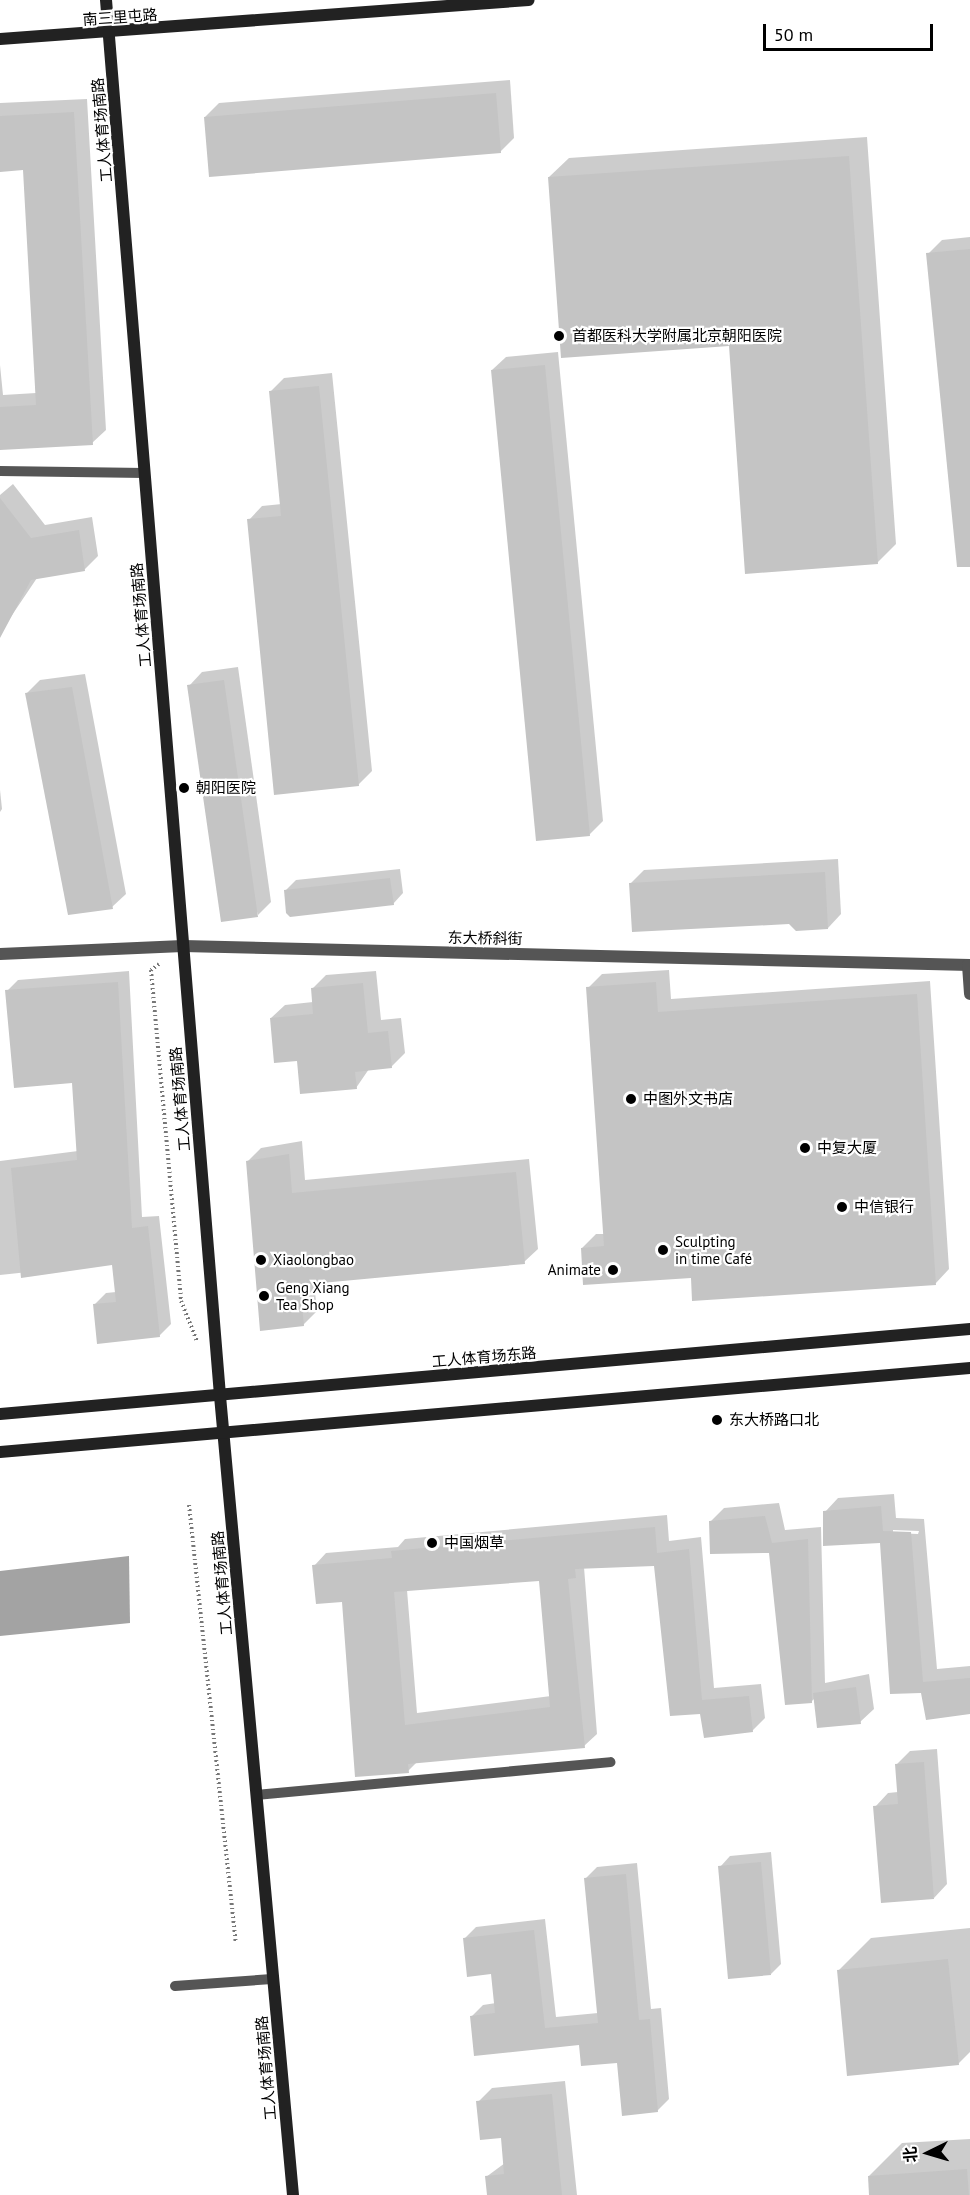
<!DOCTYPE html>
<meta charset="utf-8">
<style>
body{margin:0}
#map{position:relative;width:970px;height:2195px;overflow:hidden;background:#fff;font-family:"PT Sans","Noto Sans SC",sans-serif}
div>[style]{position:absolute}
.water>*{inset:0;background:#a3a3a3}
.shadow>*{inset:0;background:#0003}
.building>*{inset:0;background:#c4c4c4}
.path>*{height:4px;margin-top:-2px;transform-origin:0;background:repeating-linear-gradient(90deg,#777 0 1.5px,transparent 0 4.5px)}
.lane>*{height:10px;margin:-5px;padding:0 5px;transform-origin:5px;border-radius:5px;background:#555}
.street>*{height:12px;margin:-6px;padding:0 6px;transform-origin:6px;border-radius:6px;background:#555}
.secondary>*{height:12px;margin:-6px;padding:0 6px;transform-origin:6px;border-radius:6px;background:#222}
.dots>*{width:16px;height:16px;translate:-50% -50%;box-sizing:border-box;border:3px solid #fff;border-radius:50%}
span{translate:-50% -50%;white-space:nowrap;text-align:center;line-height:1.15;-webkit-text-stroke:4.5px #fff;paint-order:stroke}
.street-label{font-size:15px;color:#000}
.poi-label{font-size:15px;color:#000}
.left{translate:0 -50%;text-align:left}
.right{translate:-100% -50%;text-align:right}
.north{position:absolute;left:898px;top:2123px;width:60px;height:60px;-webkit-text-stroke:4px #fff;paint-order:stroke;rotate:265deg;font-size:16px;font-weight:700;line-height:24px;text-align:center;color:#000}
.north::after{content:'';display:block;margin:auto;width:21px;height:27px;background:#000;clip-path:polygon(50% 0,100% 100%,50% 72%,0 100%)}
.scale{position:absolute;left:763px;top:24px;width:170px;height:27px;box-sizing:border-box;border:3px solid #000;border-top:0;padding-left:8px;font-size:18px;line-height:21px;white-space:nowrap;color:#000;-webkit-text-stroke:4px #fff;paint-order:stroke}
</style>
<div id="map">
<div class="water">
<div style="clip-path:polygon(129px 1556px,130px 1623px,0 1636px,0 1571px)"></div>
</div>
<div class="shadow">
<div style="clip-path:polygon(510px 80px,514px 138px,500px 152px,205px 117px,219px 103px)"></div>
<div style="clip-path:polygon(87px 99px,106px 430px,92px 443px,0 449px,0 365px,3px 395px,36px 393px,24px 169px,0 170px,0 103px)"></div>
<div style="clip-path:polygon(867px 137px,896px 544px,877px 563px,730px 345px,549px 177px,569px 158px)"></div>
<div style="clip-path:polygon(970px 237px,970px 558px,928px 254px,942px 240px)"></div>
<div style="clip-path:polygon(558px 352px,603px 821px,589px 835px,492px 370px,506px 357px)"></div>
<div style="clip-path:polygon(332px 373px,372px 771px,358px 785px,249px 520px,262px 506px,282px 504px,270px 392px,284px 378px)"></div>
<div style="clip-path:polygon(13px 484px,45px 525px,92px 517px,98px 556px,84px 570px,37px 578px,6px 624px,0 621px,0 495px)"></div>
<div style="clip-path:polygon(238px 667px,271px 902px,258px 915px,189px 686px,202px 672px)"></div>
<div style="clip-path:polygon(85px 674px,126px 894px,112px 907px,26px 694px,40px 680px)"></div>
<div style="clip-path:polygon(0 790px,2px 809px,0 812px)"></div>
<div style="clip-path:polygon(838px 859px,841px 914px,828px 928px,631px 883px,644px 870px)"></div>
<div style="clip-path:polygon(400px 869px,403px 893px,393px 904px,285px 891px,296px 880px)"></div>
<div style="clip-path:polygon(669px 970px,671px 999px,930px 981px,949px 1269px,936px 1283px,692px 1276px,582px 1248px,596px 1234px,605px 1234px,588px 988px,602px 974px)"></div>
<div style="clip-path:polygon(129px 971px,142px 1217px,159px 1216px,171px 1324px,159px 1336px,94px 1305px,106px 1293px,116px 1292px,113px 1263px,0 1275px,0 1161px,78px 1151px,74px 1081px,7px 991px,18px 980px)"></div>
<div style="clip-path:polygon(376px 971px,381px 1020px,401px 1018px,405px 1053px,391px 1067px,369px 1069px,356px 1088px,299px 1060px,271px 1018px,285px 1005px,313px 1002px,312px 989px,326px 975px)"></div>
<div style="clip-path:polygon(302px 1141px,305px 1180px,529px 1159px,538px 1249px,524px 1262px,314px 1282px,317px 1311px,303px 1325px,248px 1161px,261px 1148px)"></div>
<div style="clip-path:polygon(evenodd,894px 1494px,896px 1518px,924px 1519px,937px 1669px,970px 1666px,970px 1712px,923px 1691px,881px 1542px,825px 1512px,838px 1498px,894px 1494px,893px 1530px,919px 1531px,918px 1534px,893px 1533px,893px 1530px)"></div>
<div style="clip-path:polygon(779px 1503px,785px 1530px,821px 1527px,825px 1683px,869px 1674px,874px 1709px,860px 1722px,815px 1698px,811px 1702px,770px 1552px,711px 1521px,724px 1508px)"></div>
<div style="clip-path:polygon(evenodd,667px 1515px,669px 1541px,701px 1537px,714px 1688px,761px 1684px,765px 1718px,752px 1731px,702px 1712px,656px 1564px,584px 1567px,597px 1734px,584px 1746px,417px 1762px,408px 1771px,343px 1600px,314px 1566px,326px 1553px,398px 1547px,405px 1539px,667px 1515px,541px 1579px,551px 1696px,417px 1713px,407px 1590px,541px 1579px)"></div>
<div style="clip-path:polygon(937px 1749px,947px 1884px,934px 1898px,875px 1807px,888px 1793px,898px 1792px,896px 1765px,910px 1751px)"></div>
<div style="clip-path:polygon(771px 1852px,781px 1964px,771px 1974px,720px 1867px,730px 1856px)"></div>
<div style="clip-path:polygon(637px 1863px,651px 2009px,661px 2008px,669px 2099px,657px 2111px,619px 2061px,580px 2043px,471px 2017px,483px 2005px,496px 2003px,492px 1973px,464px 1939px,476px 1927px,545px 1919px,556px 2017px,598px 2013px,586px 1878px,597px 1867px)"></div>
<div style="clip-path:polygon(970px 1928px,970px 2052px,958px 2064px,838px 1971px,871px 1938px)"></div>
<div style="clip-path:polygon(565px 2081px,577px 2195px,488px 2195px,486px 2177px,505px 2163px,502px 2136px,478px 2102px,492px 2088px)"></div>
<div style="clip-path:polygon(970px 2139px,970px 2195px,870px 2195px,869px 2176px,902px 2143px)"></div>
</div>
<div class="building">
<div style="clip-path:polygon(496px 93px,501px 153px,209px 177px,204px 117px)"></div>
<div style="clip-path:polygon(74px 112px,93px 445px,0 450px,0 407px,36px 405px,23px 170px,0 172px,0 116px)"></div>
<div style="clip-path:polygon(849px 156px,878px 564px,745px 574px,729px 346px,561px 358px,548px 177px)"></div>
<div style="clip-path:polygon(970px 249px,970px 567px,957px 567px,926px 253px)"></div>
<div style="clip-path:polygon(545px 365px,590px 836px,536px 841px,491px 370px)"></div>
<div style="clip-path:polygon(319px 386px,359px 786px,274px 795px,247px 519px,281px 516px,269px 391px)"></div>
<div style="clip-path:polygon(0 498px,31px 538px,79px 530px,85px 571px,31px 580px,0 638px)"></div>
<div style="clip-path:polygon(224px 680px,258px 917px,221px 922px,187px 685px)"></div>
<div style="clip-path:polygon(72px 687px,113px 909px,68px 915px,25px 693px)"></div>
<div style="clip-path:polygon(825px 872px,828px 929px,796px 931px,789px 924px,632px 932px,629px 883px)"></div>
<div style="clip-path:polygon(390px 878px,394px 905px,290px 917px,286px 913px,284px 890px)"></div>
<div style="clip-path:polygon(118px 982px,132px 1228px,148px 1226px,160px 1337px,97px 1344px,93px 1304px,116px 1302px,112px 1265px,21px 1278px,11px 1168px,77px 1160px,72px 1083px,14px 1088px,5px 990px)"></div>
<div style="clip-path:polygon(656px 982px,658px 1012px,917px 994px,936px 1285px,692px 1301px,691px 1278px,583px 1285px,581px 1248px,604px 1246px,586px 987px)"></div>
<div style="clip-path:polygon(363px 983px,368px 1033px,388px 1031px,392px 1068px,355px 1072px,357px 1089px,300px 1094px,297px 1061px,274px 1063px,270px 1018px,313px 1014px,311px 988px)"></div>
<div style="clip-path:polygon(289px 1154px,292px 1193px,516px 1172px,525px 1264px,300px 1285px,304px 1326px,260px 1331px,246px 1161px)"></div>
<div style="clip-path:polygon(881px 1506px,883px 1531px,911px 1532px,923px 1682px,970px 1678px,970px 1714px,926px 1720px,921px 1693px,890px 1694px,880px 1543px,823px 1546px,823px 1511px)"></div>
<div style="clip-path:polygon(765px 1516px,772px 1543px,808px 1539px,812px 1703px,785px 1705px,769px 1553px,710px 1554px,709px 1521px)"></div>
<div style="clip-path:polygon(evenodd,655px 1527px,657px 1553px,689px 1549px,702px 1700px,749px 1696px,753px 1732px,704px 1738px,700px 1714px,670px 1716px,654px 1566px,575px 1569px,576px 1578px,568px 1579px,585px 1748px,408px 1764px,409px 1773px,355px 1777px,342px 1602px,316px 1604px,312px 1565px,392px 1558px,391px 1551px,655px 1527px,539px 1581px,550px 1707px,405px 1725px,394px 1592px,539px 1581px)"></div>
<div style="clip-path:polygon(856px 1687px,861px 1724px,817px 1728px,813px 1693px)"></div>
<div style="clip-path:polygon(924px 1762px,934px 1899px,881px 1903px,873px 1806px,898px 1804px,895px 1764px)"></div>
<div style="clip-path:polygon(761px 1862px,771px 1975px,728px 1979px,718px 1866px)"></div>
<div style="clip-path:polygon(626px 1874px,639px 2020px,650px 2019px,658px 2112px,622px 2116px,617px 2063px,581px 2066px,579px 2045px,474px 2056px,470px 2016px,495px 2013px,491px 1974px,467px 1977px,463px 1938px,534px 1930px,545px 2028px,598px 2023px,584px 1878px)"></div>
<div style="clip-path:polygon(948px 1959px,959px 2065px,847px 2076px,837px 1970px)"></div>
<div style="clip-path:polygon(552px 2094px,562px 2195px,487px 2195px,485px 2176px,504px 2174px,501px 2138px,480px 2140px,476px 2101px)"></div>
<div style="clip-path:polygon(967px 2169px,969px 2195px,869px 2195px,868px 2176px)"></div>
</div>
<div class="path">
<div style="left:159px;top:964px;width:10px;rotate:143deg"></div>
<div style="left:151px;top:970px;width:332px;rotate:84.8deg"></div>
<div style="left:181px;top:1301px;width:43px;rotate:68.2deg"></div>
<div style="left:189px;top:1505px;width:440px;rotate:83.9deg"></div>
</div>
<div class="lane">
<div style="left:0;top:471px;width:145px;rotate:0.8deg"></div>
<div style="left:256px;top:1795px;width:356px;rotate:-5.3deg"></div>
<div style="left:175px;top:1986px;width:97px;rotate:-4.1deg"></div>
</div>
<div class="street">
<div style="left:0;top:954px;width:183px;rotate:-2.5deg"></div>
<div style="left:183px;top:946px;width:787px;rotate:1.38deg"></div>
<div style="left:968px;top:965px;width:29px;rotate:86deg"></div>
</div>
<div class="secondary">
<div style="left:106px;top:0;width:1401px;rotate:85.33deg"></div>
<div style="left:220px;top:1396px;width:802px;rotate:84.78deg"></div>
<div style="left:0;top:39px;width:530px;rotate:-4.22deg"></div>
<div style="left:0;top:1414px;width:974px;rotate:-5.01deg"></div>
<div style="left:0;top:1452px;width:974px;rotate:-4.95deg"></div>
</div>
<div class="dots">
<div style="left:559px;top:336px;background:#000"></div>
<div style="left:184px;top:788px;background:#000"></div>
<div style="left:631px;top:1099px;background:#000"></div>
<div style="left:805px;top:1148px;background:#000"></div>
<div style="left:842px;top:1207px;background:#000"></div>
<div style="left:663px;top:1250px;background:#000"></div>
<div style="left:261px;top:1260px;background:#000"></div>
<div style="left:613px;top:1270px;background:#000"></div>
<div style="left:264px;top:1296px;background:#000"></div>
<div style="left:717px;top:1420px;background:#000"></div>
<div style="left:432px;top:1543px;background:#000"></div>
</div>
<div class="street-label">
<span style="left:120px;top:17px;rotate:-4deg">南三里屯路</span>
<span style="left:102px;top:130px;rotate:-95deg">工人体育场南路</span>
<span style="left:141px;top:615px;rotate:-95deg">工人体育场南路</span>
<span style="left:485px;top:938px;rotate:1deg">东大桥斜街</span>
<span style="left:180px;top:1099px;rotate:-95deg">工人体育场南路</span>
<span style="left:484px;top:1357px;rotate:-5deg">工人体育场东路</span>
<span style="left:222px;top:1583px;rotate:-95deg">工人体育场南路</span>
<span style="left:266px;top:2068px;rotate:-95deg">工人体育场南路</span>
</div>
<div class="poi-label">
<span class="left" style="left:572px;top:336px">首都医科大学附属北京朝阳医院</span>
<span class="left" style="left:196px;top:788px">朝阳医院</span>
<span class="left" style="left:643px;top:1099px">中图外文书店</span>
<span class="left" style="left:817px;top:1148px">中复大厦</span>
<span class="left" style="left:854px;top:1207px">中信银行</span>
<span class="left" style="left:675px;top:1250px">Sculpting<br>in time Café</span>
<span class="left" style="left:273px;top:1260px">Xiaolongbao</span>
<span class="right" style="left:601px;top:1270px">Animate</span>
<span class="left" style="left:276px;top:1296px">Geng Xiang<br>Tea Shop</span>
<span class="left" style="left:729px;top:1420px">东大桥路口北</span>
<span class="left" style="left:444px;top:1543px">中国烟草</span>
</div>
<div class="north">北</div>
<div class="scale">50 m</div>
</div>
